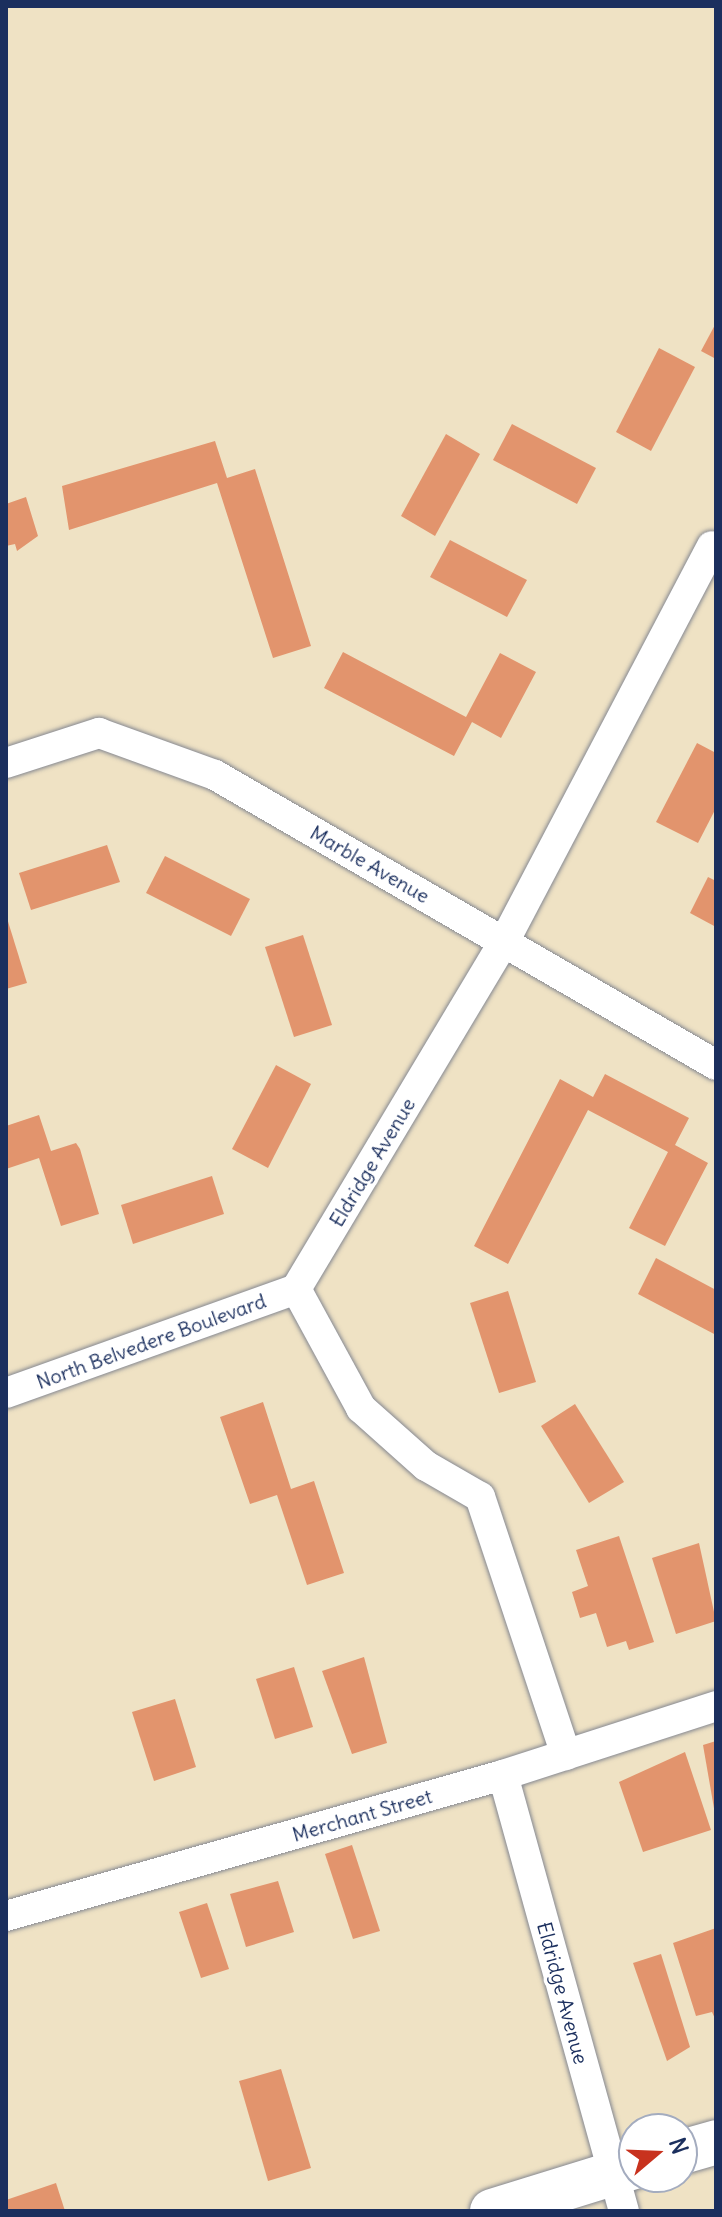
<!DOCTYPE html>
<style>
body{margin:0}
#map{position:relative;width:722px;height:2217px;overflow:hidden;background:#efe2c4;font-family:Delius,sans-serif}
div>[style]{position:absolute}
.building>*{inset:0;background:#e2946d}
.roads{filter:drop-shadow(0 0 2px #858891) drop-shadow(0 0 2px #858891)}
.street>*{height:30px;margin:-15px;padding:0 15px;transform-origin:15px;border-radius:15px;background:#fff}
.secondary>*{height:44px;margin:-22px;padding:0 22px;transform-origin:22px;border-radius:22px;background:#fff}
span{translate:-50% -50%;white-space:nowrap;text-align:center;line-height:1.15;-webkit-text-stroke:7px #fff;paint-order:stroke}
.street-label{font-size:20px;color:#1b2f5e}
.frame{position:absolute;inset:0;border:8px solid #1b2f5e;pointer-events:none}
.north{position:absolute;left:618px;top:2113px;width:80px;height:80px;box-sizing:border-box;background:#fff;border:2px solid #a4acbf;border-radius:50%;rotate:71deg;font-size:22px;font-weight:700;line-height:32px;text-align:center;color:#1b2f5e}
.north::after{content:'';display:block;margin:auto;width:28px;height:36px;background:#c8321e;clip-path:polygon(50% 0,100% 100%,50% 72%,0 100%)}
</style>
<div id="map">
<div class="building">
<div style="clip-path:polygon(716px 323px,716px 359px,701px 351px)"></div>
<div style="clip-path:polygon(659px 348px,695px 367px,651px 451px,616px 432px)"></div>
<div style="clip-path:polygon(512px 424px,596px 468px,577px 504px,493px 460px)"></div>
<div style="clip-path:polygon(446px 434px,480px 454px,435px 536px,401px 516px)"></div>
<div style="clip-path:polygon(215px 441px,227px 478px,255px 469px,311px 646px,273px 658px,217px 483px,69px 530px,62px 486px)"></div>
<div style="clip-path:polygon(26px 497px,38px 536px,17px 551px,15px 544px,6px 546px,6px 504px)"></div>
<div style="clip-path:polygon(450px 540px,527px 580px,507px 617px,430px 577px)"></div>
<div style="clip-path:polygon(343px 652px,466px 717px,500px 653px,536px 672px,501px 738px,472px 722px,454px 756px,324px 688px)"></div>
<div style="clip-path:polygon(697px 743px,716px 753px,716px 808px,698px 843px,656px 822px)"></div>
<div style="clip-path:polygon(107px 845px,120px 882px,31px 910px,19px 873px)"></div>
<div style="clip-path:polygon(165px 856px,250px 899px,231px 936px,146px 893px)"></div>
<div style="clip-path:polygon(708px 877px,716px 881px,716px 927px,690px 913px)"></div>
<div style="clip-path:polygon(6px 915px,27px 983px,6px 989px)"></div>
<div style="clip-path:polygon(303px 935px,332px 1025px,294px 1037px,265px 947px)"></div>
<div style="clip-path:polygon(276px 1065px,311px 1084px,268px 1168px,232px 1149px)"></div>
<div style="clip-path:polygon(605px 1074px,689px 1118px,675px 1145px,708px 1163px,665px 1246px,629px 1228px,668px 1152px,588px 1110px,508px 1264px,474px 1246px,560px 1079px,593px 1097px)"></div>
<div style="clip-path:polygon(39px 1115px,51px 1151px,76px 1143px,80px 1149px,99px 1214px,61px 1226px,39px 1158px,6px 1169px,6px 1126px)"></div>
<div style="clip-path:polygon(212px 1176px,224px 1214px,133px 1244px,121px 1205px)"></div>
<div style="clip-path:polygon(656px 1258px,716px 1290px,716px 1335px,638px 1294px)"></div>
<div style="clip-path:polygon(508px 1291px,536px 1382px,499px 1393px,470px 1303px)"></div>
<div style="clip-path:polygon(263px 1402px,291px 1489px,314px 1481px,344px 1573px,307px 1585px,277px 1495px,250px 1504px,220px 1417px)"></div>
<div style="clip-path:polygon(575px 1404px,624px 1482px,589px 1503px,541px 1426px)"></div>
<div style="clip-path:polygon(619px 1536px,654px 1642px,629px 1650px,626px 1641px,607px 1647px,596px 1613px,580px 1618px,572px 1592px,588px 1586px,576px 1550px)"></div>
<div style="clip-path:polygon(699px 1543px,716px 1621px,676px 1634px,652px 1558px)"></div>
<div style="clip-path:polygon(364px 1657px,387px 1743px,352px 1754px,322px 1671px)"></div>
<div style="clip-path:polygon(294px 1667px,313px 1727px,275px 1739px,256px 1679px)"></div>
<div style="clip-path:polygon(175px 1699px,196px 1767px,154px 1781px,132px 1712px)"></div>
<div style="clip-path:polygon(716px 1741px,716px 1814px,715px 1814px,703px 1745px)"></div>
<div style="clip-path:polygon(685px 1752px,711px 1830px,643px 1852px,619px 1782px)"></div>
<div style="clip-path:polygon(352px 1845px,380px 1931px,353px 1939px,325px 1854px)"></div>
<div style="clip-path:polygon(278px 1881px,294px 1932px,246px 1947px,230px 1894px)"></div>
<div style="clip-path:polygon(207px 1903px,229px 1969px,201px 1978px,179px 1912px)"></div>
<div style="clip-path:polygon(716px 1928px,716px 2021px,712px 2012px,696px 2016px,673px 1943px)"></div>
<div style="clip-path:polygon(661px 1954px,690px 2047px,667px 2061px,633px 1963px)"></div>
<div style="clip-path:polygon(281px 2069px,311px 2168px,268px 2181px,239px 2081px)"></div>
<div style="clip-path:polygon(56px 2183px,65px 2211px,6px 2211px,6px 2200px)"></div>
</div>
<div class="roads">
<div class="street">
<div style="left:6px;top:763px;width:98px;rotate:-17.9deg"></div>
<div style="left:99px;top:733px;width:123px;rotate:19.9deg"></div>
<div style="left:215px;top:775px;width:579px;rotate:30.06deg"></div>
<div style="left:6px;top:1393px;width:308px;rotate:-19.7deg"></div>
<div style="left:566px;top:1755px;width:272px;rotate:-108.4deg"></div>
<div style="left:480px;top:1497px;width:62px;rotate:-150.1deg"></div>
<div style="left:426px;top:1466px;width:87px;rotate:-138.3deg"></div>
<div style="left:361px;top:1408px;width:136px;rotate:-118.6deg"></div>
<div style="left:296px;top:1289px;width:405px;rotate:-59.1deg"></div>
<div style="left:504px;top:942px;width:447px;rotate:-62.3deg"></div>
<div style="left:503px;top:1775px;width:452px;rotate:74.5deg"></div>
<div style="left:6px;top:1916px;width:517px;rotate:-15.84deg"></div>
<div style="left:503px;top:1775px;width:224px;rotate:-17.9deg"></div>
</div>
<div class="secondary">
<div style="left:682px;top:2152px;width:35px;rotate:-16deg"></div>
<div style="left:492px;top:2211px;width:149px;rotate:-17.2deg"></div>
</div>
</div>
<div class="street-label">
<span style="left:370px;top:864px;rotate:30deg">Marble Avenue</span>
<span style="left:372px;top:1162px;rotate:-59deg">Eldridge Avenue</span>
<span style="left:151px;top:1341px;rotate:-20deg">North Belvedere Boulevard</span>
<span style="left:362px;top:1815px;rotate:-16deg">Merchant Street</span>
<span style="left:563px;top:1993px;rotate:75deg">Eldridge Avenue</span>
</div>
<div class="frame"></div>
<div class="north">N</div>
</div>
